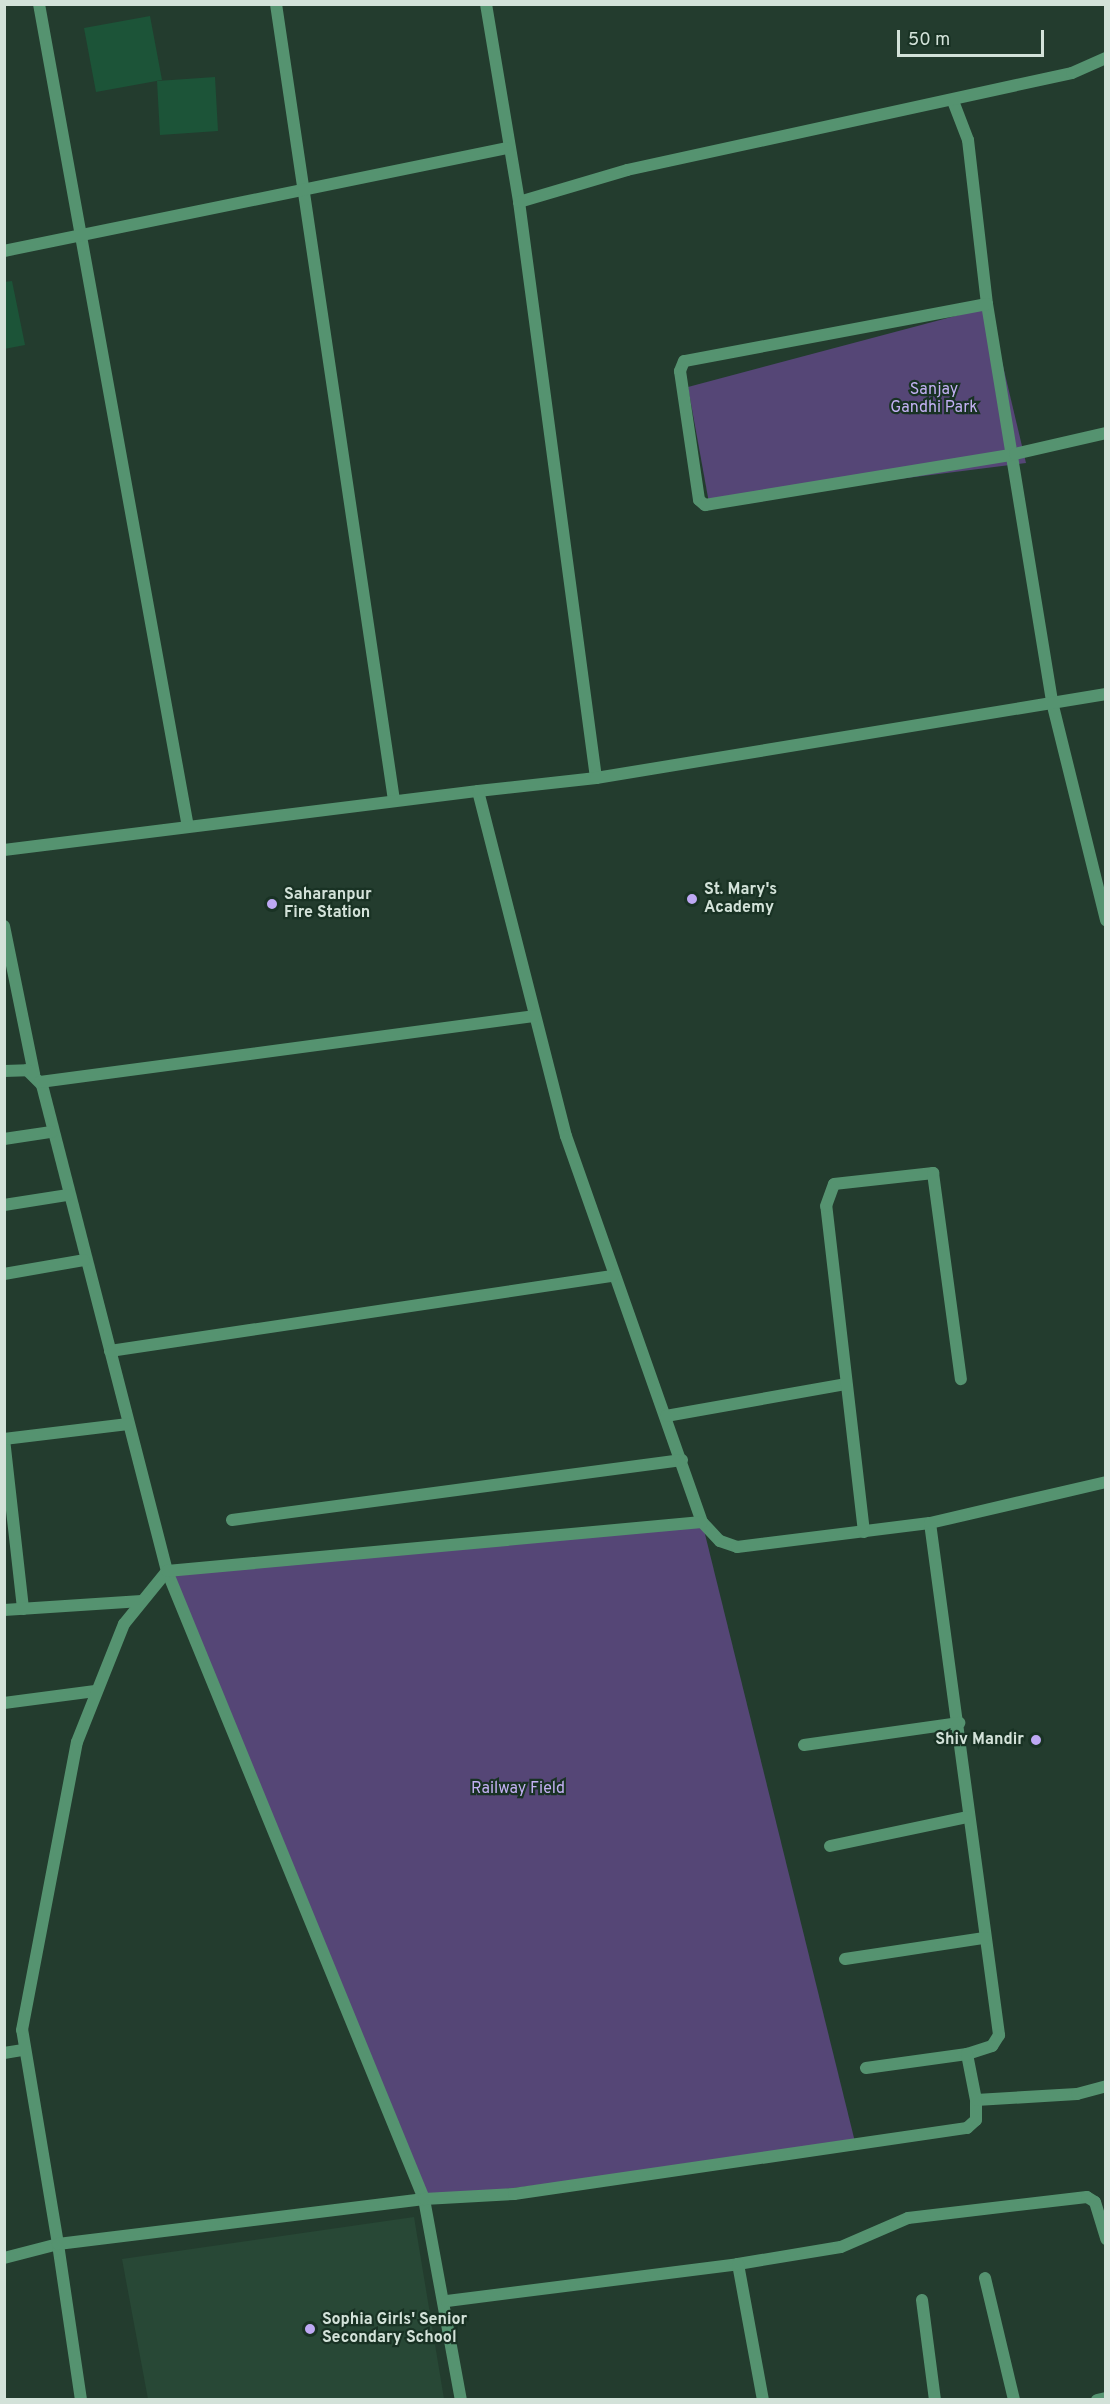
<!DOCTYPE html>
<style>
body{margin:0}
#map{position:relative;width:1110px;height:2404px;overflow:hidden;background:#233c2e;font-family:Overpass,sans-serif}
div>[style]{position:absolute}
.built>*{inset:0;background:#284836}
.green>*{inset:0;background:#554676}
.building>*{inset:0;background:#1c5438}
.street>*{height:12px;margin:-6px;padding:0 6px;transform-origin:6px;border-radius:6px;background:#559370}
.dots>*{width:16px;height:16px;translate:-50% -50%;box-sizing:border-box;border:3px solid #193224;border-radius:50%}
span{translate:-50% -50%;white-space:nowrap;text-align:center;line-height:1.15;-webkit-text-stroke:4.5px #193224;paint-order:stroke}
.park-label{font-size:16px;color:#c4b2f4}
.poi-label{font-size:16px;color:#d3e2d9;font-weight:700}
.left{translate:0 -50%;text-align:left}
.right{translate:-100% -50%;text-align:right}
.frame{position:absolute;inset:0;border:6px solid #d3e2d9;pointer-events:none}
.scale{position:absolute;left:897px;top:30px;width:147px;height:27px;box-sizing:border-box;border:3px solid #d3e2d9;border-top:0;padding-left:8px;font-size:18px;line-height:21px;white-space:nowrap;color:#d3e2d9;-webkit-text-stroke:4px #193224;paint-order:stroke}
</style>
<div id="map">
<div class="built">
<div style="clip-path:polygon(414px 2217px,444px 2399px,148px 2399px,122px 2259px)"></div>
</div>
<div class="green">
<div style="clip-path:polygon(989px 307px,1026px 463px,709px 503px,688px 387px)"></div>
<div style="clip-path:polygon(702px 1522px,856px 2146px,424px 2199px,167px 1571px)"></div>
</div>
<div class="building">
<div style="clip-path:polygon(150px 16px,162px 80px,96px 92px,84px 28px)"></div>
<div style="clip-path:polygon(215px 77px,218px 131px,160px 135px,157px 81px)"></div>
<div style="clip-path:polygon(12px 281px,25px 345px,4px 349px,4px 282px)"></div>
</div>
<div class="street">
<div style="left:39px;top:4px;width:836px;rotate:79.74deg"></div>
<div style="left:276px;top:4px;width:805px;rotate:81.57deg"></div>
<div style="left:486px;top:4px;width:201px;rotate:80.5deg"></div>
<div style="left:953px;top:101px;width:42px;rotate:69deg"></div>
<div style="left:968px;top:140px;width:165px;rotate:83.4deg"></div>
<div style="left:987px;top:304px;width:403px;rotate:80.7deg"></div>
<div style="left:1052px;top:702px;width:225px;rotate:76.1deg"></div>
<div style="left:4px;top:251px;width:513px;rotate:-11.57deg"></div>
<div style="left:987px;top:304px;width:308px;rotate:169.3deg"></div>
<div style="left:684px;top:361px;width:11px;rotate:112deg"></div>
<div style="left:680px;top:371px;width:130px;rotate:81.6deg"></div>
<div style="left:699px;top:500px;width:8px;rotate:40deg"></div>
<div style="left:705px;top:505px;width:314px;rotate:-9.3deg"></div>
<div style="left:1015px;top:454px;width:93px;rotate:-13deg"></div>
<div style="left:596px;top:778px;width:581px;rotate:-97.61deg"></div>
<div style="left:519px;top:202px;width:113px;rotate:-16.5deg"></div>
<div style="left:627px;top:170px;width:455px;rotate:-12.3deg"></div>
<div style="left:1072px;top:73px;width:37px;rotate:-24deg"></div>
<div style="left:478px;top:791px;width:119px;rotate:-6.3deg"></div>
<div style="left:596px;top:778px;width:517px;rotate:-9.35deg"></div>
<div style="left:4px;top:850px;width:478px;rotate:-7.1deg"></div>
<div style="left:478px;top:791px;width:356px;rotate:75.7deg"></div>
<div style="left:566px;top:1136px;width:409px;rotate:70.6deg"></div>
<div style="left:702px;top:1522px;width:26px;rotate:47deg"></div>
<div style="left:720px;top:1541px;width:18px;rotate:19deg"></div>
<div style="left:737px;top:1547px;width:194px;rotate:-7.1deg"></div>
<div style="left:930px;top:1523px;width:517px;rotate:82.32deg"></div>
<div style="left:999px;top:2035px;width:13px;rotate:122deg"></div>
<div style="left:992px;top:2046px;width:26px;rotate:162deg"></div>
<div style="left:967px;top:2054px;width:102px;rotate:172.1deg"></div>
<div style="left:4px;top:926px;width:151px;rotate:78.5deg"></div>
<div style="left:4px;top:1071px;width:23px;rotate:-2deg"></div>
<div style="left:27px;top:1070px;width:21px;rotate:45deg"></div>
<div style="left:42px;top:1085px;width:502px;rotate:75.58deg"></div>
<div style="left:167px;top:1571px;width:679px;rotate:67.74deg"></div>
<div style="left:424px;top:2199px;width:204px;rotate:79.6deg"></div>
<div style="left:40px;top:1082px;width:498px;rotate:-7.6deg"></div>
<div style="left:4px;top:1139px;width:48px;rotate:-8.5deg"></div>
<div style="left:4px;top:1205px;width:65px;rotate:-8.9deg"></div>
<div style="left:4px;top:1274px;width:81px;rotate:-9.9deg"></div>
<div style="left:110px;top:1351px;width:508px;rotate:-8.5deg"></div>
<div style="left:666px;top:1416px;width:182px;rotate:-10.1deg"></div>
<div style="left:4px;top:1439px;width:171px;rotate:83.6deg"></div>
<div style="left:4px;top:1439px;width:125px;rotate:-6.9deg"></div>
<div style="left:232px;top:1520px;width:454px;rotate:-7.6deg"></div>
<div style="left:930px;top:1523px;width:181px;rotate:-13.1deg"></div>
<div style="left:864px;top:1532px;width:328px;rotate:-96.6deg"></div>
<div style="left:826px;top:1206px;width:23px;rotate:-70deg"></div>
<div style="left:834px;top:1184px;width:100px;rotate:-6.3deg"></div>
<div style="left:933px;top:1173px;width:208px;rotate:82.3deg"></div>
<div style="left:4px;top:1610px;width:138px;rotate:-3.7deg"></div>
<div style="left:4px;top:1703px;width:92px;rotate:-7.5deg"></div>
<div style="left:804px;top:1745px;width:157px;rotate:-8.1deg"></div>
<div style="left:830px;top:1846px;width:141px;rotate:-11.9deg"></div>
<div style="left:845px;top:1959px;width:141px;rotate:-8.6deg"></div>
<div style="left:4px;top:2053px;width:18px;rotate:-9deg"></div>
<div style="left:976px;top:2100px;width:101px;rotate:-3.4deg"></div>
<div style="left:1077px;top:2094px;width:30px;rotate:-15deg"></div>
<div style="left:4px;top:2258px;width:56px;rotate:-14.5deg"></div>
<div style="left:58px;top:2244px;width:217px;rotate:-99.5deg"></div>
<div style="left:22px;top:2030px;width:293px;rotate:-79.2deg"></div>
<div style="left:77px;top:1742px;width:127px;rotate:-68.3deg"></div>
<div style="left:124px;top:1624px;width:68px;rotate:-50.9deg"></div>
<div style="left:167px;top:1571px;width:537px;rotate:-5.23deg"></div>
<div style="left:738px;top:2264px;width:104px;rotate:-9.4deg"></div>
<div style="left:841px;top:2247px;width:73px;rotate:-23.4deg"></div>
<div style="left:908px;top:2218px;width:180px;rotate:-6.7deg"></div>
<div style="left:1087px;top:2197px;width:9px;rotate:32deg"></div>
<div style="left:1095px;top:2202px;width:39px;rotate:73deg"></div>
<div style="left:985px;top:2278px;width:125px;rotate:76.6deg"></div>
<div style="left:922px;top:2300px;width:101px;rotate:82.6deg"></div>
<div style="left:447px;top:2301px;width:293px;rotate:-7.2deg"></div>
<div style="left:738px;top:2264px;width:138px;rotate:79.6deg"></div>
<div style="left:81px;top:2400px;width:158px;rotate:-98.4deg"></div>
<div style="left:58px;top:2244px;width:369px;rotate:-7deg"></div>
<div style="left:424px;top:2199px;width:90px;rotate:-3.2deg"></div>
<div style="left:514px;top:2194px;width:458px;rotate:-8.3deg"></div>
<div style="left:967px;top:2128px;width:12px;rotate:-42deg"></div>
<div style="left:976px;top:2120px;width:20px;rotate:-90deg"></div>
<div style="left:976px;top:2100px;width:47px;rotate:-101.1deg"></div>
<div style="left:1097px;top:2400px;width:9px;rotate:-13deg"></div>
</div>
<div class="dots">
<div style="left:692px;top:899px;background:#bea9f4"></div>
<div style="left:272px;top:904px;background:#bea9f4"></div>
<div style="left:1036px;top:1740px;background:#bea9f4"></div>
<div style="left:310px;top:2329px;background:#bea9f4"></div>
</div>
<div class="park-label">
<span style="left:934px;top:399px">Sanjay<br>Gandhi Park</span>
<span style="left:518px;top:1789px">Railway Field</span>
</div>
<div class="poi-label">
<span class="left" style="left:704px;top:899px">St. Mary's<br>Academy</span>
<span class="left" style="left:284px;top:904px">Saharanpur<br>Fire Station</span>
<span class="right" style="left:1024px;top:1740px">Shiv Mandir</span>
<span class="left" style="left:322px;top:2329px">Sophia Girls' Senior<br>Secondary School</span>
</div>
<div class="frame"></div>
<div class="scale">50 m</div>
</div>
